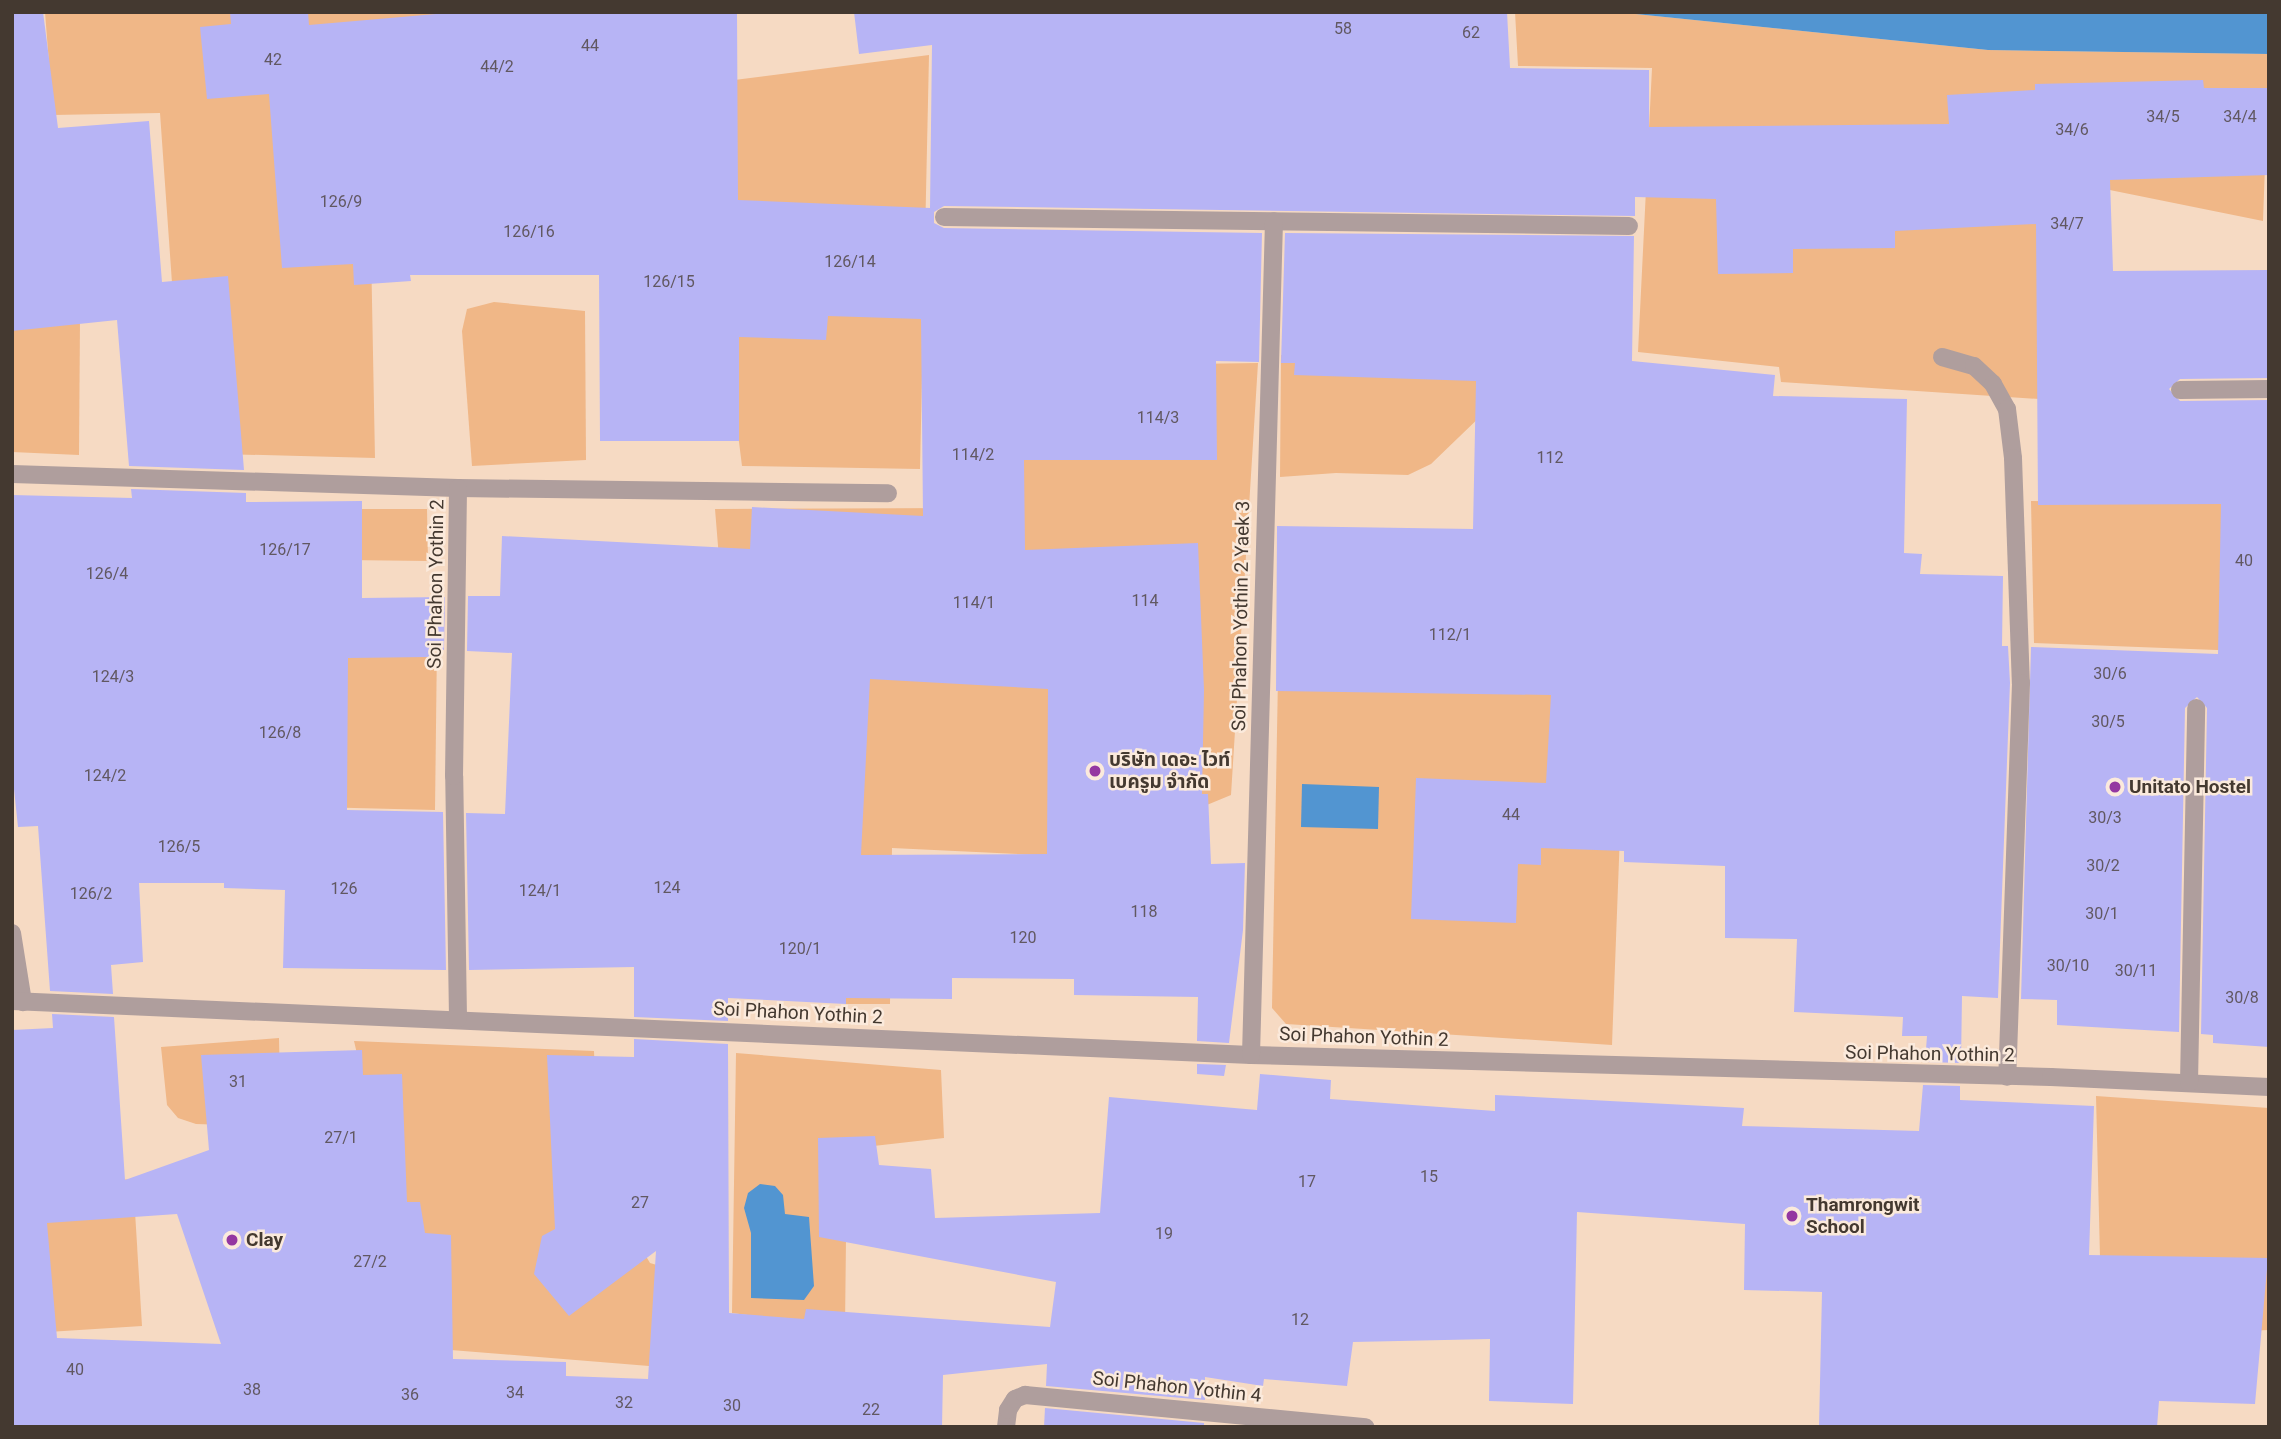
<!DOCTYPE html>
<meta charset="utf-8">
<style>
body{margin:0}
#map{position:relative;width:2281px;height:1439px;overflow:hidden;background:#f6dac3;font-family:Roboto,"Noto Sans Thai",sans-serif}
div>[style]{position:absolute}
.green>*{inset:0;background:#f0b787}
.water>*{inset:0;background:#5295d1}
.building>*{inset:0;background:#b7b4f5}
.street>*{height:18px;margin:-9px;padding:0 9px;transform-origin:9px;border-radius:9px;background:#af9e9d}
.dots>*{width:19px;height:19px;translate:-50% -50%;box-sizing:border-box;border:4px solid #fbeadc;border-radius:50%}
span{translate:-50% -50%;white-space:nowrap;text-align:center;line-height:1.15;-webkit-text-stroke:5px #fbeadc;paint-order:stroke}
.number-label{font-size:16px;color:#615861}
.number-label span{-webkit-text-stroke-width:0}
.street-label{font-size:19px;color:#443930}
.poi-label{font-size:19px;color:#443930;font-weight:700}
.left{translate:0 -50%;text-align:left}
.frame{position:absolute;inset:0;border:14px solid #443930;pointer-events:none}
</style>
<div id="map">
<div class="green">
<div style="clip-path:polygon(45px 12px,449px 12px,459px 115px,371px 248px,375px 458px,184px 453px,160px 113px,53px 115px)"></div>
<div style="clip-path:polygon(1515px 12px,1616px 12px,1988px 50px,2269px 54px,2263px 221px,2090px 186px,2069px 401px,1781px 382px,1779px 367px,1638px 352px,1652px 68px,1518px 66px)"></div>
<div style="clip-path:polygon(929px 55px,920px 469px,742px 466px,695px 85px)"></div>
<div style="clip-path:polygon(81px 182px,79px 455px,12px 452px,12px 186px)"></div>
<div style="clip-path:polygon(494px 302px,585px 311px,586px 460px,472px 466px,462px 331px,467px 309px)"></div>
<div style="clip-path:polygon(1281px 355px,1484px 360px,1487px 410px,1431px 464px,1408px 475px,1336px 473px,1280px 477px)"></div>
<div style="clip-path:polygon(1258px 363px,1231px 795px,1081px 857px,892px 848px,890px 1004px,846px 1004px,801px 964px,742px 841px,715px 509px,965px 508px,980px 367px)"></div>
<div style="clip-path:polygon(2031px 501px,2229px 503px,2269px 652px,2034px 643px)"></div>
<div style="clip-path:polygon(346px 509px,427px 509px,428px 561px,346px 560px)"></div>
<div style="clip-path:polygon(193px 636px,437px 642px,435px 810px,190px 804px)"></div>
<div style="clip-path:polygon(1626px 674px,1612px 1045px,1286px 1024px,1272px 1008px,1278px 677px)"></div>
<div style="clip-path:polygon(279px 1038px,283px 1235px,227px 1125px,196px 1124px,178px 1118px,167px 1105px,161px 1047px)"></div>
<div style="clip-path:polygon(354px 1041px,594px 1051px,599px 1177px,650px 1263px,694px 1276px,686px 1369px,426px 1348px)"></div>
<div style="clip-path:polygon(736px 1053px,941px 1070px,944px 1138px,847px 1149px,845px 1328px,732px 1313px)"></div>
<div style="clip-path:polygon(2096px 1096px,2269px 1108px,2269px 1330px,2102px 1337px)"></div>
<div style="clip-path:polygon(133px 1179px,142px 1326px,48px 1332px,39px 1185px)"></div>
</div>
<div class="water">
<div style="clip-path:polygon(1616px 12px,2269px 12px,2269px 54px,1988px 50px)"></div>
<div style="clip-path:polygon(1302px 784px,1379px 787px,1378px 829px,1301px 827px)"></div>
<div style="clip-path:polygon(760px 1184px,775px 1186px,783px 1195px,785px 1214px,809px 1217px,814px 1286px,804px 1300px,751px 1298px,751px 1233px,744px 1208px,748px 1193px)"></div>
</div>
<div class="building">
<div style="clip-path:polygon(12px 12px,43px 12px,58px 128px,149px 121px,162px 282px,228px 276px,244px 470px,129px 466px,117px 320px,12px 331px)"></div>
<div style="clip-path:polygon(evenodd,230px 12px,308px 12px,309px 25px,459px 12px,737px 12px,738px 200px,930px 208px,932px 45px,859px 54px,854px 12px,1507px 12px,1510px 68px,1649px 70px,1649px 127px,1949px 124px,1947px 95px,2035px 90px,2035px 84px,2203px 80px,2204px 88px,2269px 88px,2269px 175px,2110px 180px,2113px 271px,2269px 270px,2269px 378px,2180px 379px,2169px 389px,2180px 401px,2269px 400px,2269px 1047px,2213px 1043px,2213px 1035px,2201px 1034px,2207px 708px,2197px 697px,2185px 708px,2179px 1032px,2057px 1025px,2057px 1000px,2021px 999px,2031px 647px,2218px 654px,2221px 504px,2038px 505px,2036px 224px,1895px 231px,1895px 248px,1793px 249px,1793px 273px,1718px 274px,1716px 199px,1635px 197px,1635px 216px,944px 206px,934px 212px,934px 223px,944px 228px,1262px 233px,1259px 362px,1216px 361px,1217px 460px,1024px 460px,1025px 550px,1198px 543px,1204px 690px,1202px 794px,1208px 794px,1211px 864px,1245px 863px,1243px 930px,1229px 1043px,1197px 1041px,1198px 997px,1074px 995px,1074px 979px,952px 978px,952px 999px,846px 998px,846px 1004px,728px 998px,728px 1021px,634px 1017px,634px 967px,469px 970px,466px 813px,505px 814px,512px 653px,467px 651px,468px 596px,500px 596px,502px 536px,750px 549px,752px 507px,923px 516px,921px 319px,828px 316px,826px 340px,739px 337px,739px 441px,600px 441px,599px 275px,410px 275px,411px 281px,354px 285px,353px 264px,282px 268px,269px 94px,207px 99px,200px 27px,231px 24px,230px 12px,870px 679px,1048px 689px,1047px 854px,861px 855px,870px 679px)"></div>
<div style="clip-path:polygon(1285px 233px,1634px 236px,1632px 361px,1775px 375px,1773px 396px,1907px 399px,1904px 553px,1922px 554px,1920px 574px,2003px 576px,2002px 646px,2008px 646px,2010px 683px,1998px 998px,1962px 996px,1961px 1063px,1925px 1062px,1927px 1036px,1902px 1036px,1903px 1017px,1794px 1012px,1797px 939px,1725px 938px,1725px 866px,1624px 862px,1624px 851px,1541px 848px,1541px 865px,1518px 864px,1516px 923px,1411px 919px,1416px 778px,1546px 783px,1551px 695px,1276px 691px,1277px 526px,1473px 529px,1476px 381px,1294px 375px,1295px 363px,1281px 363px)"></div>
<div style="clip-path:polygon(131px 489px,246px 493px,246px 502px,362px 501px,362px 598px,445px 597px,444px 650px,430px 649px,430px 657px,348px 658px,347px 810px,443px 812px,446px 970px,283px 968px,285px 890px,224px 888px,224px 883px,139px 883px,143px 962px,111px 965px,113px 994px,50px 991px,38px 826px,18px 827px,14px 789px,12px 495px,132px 498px)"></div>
<div style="clip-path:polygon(evenodd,52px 1014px,114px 1017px,125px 1180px,209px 1150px,201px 1055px,362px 1050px,363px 1075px,402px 1074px,407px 1202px,420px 1202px,425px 1233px,451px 1235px,453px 1359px,566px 1362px,566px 1376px,648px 1379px,656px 1251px,569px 1316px,534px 1274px,542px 1236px,555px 1229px,547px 1055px,634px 1057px,634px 1039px,728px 1044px,729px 1313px,804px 1319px,806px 1309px,1050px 1327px,1056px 1282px,819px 1237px,818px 1138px,875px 1136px,879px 1165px,931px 1169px,935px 1218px,1100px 1213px,1109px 1097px,1257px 1110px,1260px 1074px,1331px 1080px,1330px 1099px,1495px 1111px,1495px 1095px,1744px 1108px,1742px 1126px,1919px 1131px,1923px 1085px,1960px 1086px,1960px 1100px,2094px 1106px,2089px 1255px,2268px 1258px,2255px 1404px,2159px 1401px,2157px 1427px,1819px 1427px,1822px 1292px,1744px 1290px,1745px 1224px,1577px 1212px,1573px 1404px,1489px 1401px,1490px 1339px,1353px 1342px,1347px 1386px,1264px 1379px,1263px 1386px,1205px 1377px,1205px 1400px,1046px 1386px,1047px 1364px,943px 1375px,942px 1427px,12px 1427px,12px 1030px,53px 1028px,52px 1014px,177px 1214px,221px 1344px,57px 1338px,47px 1223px,177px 1214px)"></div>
<div style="clip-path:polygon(1197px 1064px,1226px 1065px,1224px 1076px,1197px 1074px)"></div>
<div style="clip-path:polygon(1045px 1408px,1204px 1423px,1204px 1427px,1044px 1427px)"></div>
</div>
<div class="street">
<div style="left:944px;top:217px;width:685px;rotate:0.75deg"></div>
<div style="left:1942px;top:357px;width:33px;rotate:16deg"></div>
<div style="left:1974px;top:366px;width:26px;rotate:43deg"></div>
<div style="left:1993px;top:384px;width:29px;rotate:61deg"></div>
<div style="left:2007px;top:409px;width:49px;rotate:83deg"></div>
<div style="left:2013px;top:458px;width:225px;rotate:88deg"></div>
<div style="left:2021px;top:683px;width:394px;rotate:92deg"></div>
<div style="left:2180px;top:390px;width:89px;rotate:-0.6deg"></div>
<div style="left:12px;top:474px;width:446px;rotate:1.8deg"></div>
<div style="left:458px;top:488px;width:430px;rotate:0.7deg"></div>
<div style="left:12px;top:933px;width:70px;rotate:80.9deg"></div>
<div style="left:12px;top:1001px;width:1240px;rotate:2.5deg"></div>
<div style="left:1251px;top:1055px;width:800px;rotate:1.58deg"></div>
<div style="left:2051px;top:1077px;width:218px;rotate:2.6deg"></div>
<div style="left:458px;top:1018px;width:242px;rotate:-90.9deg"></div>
<div style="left:454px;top:776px;width:288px;rotate:-89.2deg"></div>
<div style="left:1251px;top:1055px;width:834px;rotate:-88.42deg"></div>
<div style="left:2189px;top:1083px;width:375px;rotate:-88.9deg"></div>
<div style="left:1006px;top:1427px;width:17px;rotate:-83deg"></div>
<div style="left:1008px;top:1410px;width:13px;rotate:-58deg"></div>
<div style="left:1015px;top:1399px;width:11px;rotate:-22deg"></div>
<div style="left:1025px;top:1395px;width:342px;rotate:5.4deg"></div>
</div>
<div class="dots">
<div style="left:1095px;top:771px;background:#9437a1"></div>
<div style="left:2115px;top:787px;background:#9437a1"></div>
<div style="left:1792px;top:1216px;background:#9437a1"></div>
<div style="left:232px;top:1240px;background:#9437a1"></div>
</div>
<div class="number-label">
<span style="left:1343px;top:29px">58</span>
<span style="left:1471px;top:33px">62</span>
<span style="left:590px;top:46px">44</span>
<span style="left:273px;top:60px">42</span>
<span style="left:497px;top:67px">44/2</span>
<span style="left:2163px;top:117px">34/5</span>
<span style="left:2240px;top:117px">34/4</span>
<span style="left:2072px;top:130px">34/6</span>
<span style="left:341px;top:202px">126/9</span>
<span style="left:2067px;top:224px">34/7</span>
<span style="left:529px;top:232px">126/16</span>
<span style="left:850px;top:262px">126/14</span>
<span style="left:669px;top:282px">126/15</span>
<span style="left:1158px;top:418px">114/3</span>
<span style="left:973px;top:455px">114/2</span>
<span style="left:1550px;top:458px">112</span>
<span style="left:285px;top:550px">126/17</span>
<span style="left:2244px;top:561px">40</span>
<span style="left:107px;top:574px">126/4</span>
<span style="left:1145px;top:601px">114</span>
<span style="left:974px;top:603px">114/1</span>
<span style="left:1450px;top:635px">112/1</span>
<span style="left:2110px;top:674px">30/6</span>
<span style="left:113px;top:677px">124/3</span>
<span style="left:2108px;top:722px">30/5</span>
<span style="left:280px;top:733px">126/8</span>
<span style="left:105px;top:776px">124/2</span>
<span style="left:1511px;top:815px">44</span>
<span style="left:2105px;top:818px">30/3</span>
<span style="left:179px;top:847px">126/5</span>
<span style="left:2103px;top:866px">30/2</span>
<span style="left:667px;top:888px">124</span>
<span style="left:344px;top:889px">126</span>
<span style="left:540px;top:891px">124/1</span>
<span style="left:91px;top:894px">126/2</span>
<span style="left:1144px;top:912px">118</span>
<span style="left:2102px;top:914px">30/1</span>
<span style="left:1023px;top:938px">120</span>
<span style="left:800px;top:949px">120/1</span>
<span style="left:2068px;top:966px">30/10</span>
<span style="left:2136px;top:971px">30/11</span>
<span style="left:2242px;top:998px">30/8</span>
<span style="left:238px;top:1082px">31</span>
<span style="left:341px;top:1138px">27/1</span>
<span style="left:1429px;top:1177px">15</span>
<span style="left:1307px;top:1182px">17</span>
<span style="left:640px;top:1203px">27</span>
<span style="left:1164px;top:1234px">19</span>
<span style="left:370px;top:1262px">27/2</span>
<span style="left:1300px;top:1320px">12</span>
<span style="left:75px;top:1370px">40</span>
<span style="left:252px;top:1390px">38</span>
<span style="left:515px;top:1393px">34</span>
<span style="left:410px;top:1395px">36</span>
<span style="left:624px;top:1403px">32</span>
<span style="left:732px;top:1406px">30</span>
<span style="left:871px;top:1410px">22</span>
</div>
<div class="street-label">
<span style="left:436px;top:584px;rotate:-89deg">Soi Phahon Yothin 2</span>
<span style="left:1241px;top:616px;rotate:-89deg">Soi Phahon Yothin 2 Yaek 3</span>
<span style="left:798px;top:1013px;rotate:3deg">Soi Phahon Yothin 2</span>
<span style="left:1364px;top:1037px;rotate:2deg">Soi Phahon Yothin 2</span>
<span style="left:1930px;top:1054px;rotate:1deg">Soi Phahon Yothin 2</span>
<span style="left:1177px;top:1387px;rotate:6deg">Soi Phahon Yothin 4</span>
</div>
<div class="poi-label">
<span class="left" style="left:1109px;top:771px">บริษัท เดอะ ไวท์<br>เบครูม จำกัด</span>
<span class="left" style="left:2129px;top:787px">Unitato Hostel</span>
<span class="left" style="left:1806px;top:1216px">Thamrongwit<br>School</span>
<span class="left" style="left:246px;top:1240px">Clay</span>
</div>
<div class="frame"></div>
</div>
